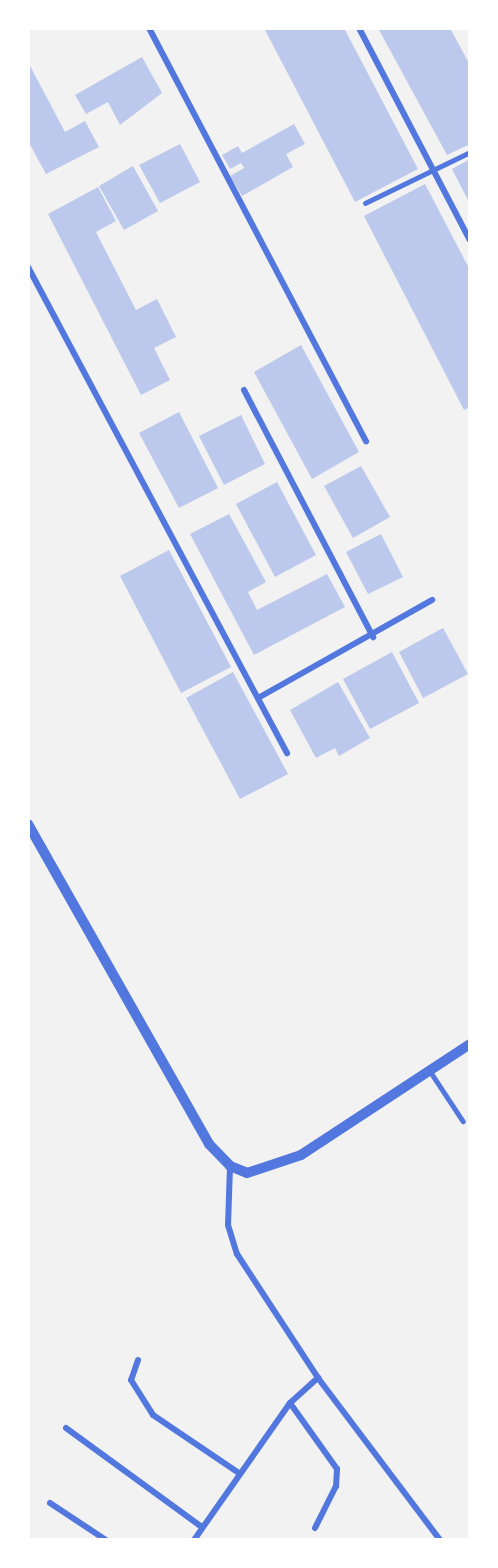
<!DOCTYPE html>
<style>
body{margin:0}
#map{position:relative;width:498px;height:1568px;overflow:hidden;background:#f2f2f2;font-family:"DM Sans",sans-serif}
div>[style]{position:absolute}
.building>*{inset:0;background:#bdc9ec}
.service>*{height:4.5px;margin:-2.25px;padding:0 2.25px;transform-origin:2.25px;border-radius:2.25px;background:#5277de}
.minor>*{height:6px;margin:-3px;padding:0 3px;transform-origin:3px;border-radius:3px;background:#5277de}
.tertiary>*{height:10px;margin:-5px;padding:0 5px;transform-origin:5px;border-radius:5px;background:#5277de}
span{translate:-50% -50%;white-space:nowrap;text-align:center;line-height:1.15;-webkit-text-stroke:6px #fff;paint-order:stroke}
.frame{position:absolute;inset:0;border:30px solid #fff;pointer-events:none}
</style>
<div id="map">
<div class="building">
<div style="clip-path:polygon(264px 28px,344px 28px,418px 169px,355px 202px)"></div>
<div style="clip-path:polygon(378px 28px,450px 28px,470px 65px,470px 144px,447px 155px)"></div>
<div style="clip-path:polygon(142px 57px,162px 93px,120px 125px,108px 102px,86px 114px,75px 95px)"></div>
<div style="clip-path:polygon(28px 62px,65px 132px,85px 121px,99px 147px,46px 174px,28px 141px)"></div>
<div style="clip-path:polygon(294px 124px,305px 144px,286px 154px,293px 167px,242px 196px,230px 176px,244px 168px,241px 163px,230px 169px,222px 155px,238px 146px,242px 153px)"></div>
<div style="clip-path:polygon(180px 144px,200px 182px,160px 203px,139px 165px)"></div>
<div style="clip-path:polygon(470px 159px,470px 204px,452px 169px)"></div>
<div style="clip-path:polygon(133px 166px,158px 211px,124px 230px,99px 186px)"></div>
<div style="clip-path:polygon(425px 184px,470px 270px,470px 407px,464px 410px,364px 216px)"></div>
<div style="clip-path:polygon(98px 187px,116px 221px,96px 232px,136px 310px,157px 299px,176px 337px,154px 348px,170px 380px,141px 395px,48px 214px)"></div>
<div style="clip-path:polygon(301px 345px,359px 452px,312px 479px,254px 372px)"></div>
<div style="clip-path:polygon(179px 412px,218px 488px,179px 508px,139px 433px)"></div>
<div style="clip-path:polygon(241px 415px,265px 464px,224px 485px,199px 436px)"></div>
<div style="clip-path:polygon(361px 466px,390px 517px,353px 538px,324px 486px)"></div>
<div style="clip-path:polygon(277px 482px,316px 555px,275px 577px,236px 504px)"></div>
<div style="clip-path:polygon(229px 514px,266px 582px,248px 592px,257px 610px,327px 574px,345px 607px,254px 655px,190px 534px)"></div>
<div style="clip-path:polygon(381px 534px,403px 577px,368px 594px,346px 552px)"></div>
<div style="clip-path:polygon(169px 550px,231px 667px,181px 693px,120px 576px)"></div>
<div style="clip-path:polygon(443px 628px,468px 674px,423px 698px,399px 652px)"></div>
<div style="clip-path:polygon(392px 652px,419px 703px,370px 729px,343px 679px)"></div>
<div style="clip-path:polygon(233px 672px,288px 774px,240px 799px,186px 698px)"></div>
<div style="clip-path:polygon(338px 682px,370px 738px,339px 756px,335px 748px,316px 758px,290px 710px)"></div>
</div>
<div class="service">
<div style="left:365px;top:203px;width:117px;rotate:-25.9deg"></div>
<div style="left:430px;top:1071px;width:60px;rotate:56.6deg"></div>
</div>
<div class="minor">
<div style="left:149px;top:28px;width:467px;rotate:62.3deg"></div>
<div style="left:359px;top:28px;width:239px;rotate:62.4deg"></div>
<div style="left:28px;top:267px;width:551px;rotate:61.95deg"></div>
<div style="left:244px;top:390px;width:279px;rotate:62.4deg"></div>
<div style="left:258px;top:698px;width:200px;rotate:-29.4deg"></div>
<div style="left:230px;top:1166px;width:59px;rotate:91.9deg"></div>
<div style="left:228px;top:1225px;width:30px;rotate:73deg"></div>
<div style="left:237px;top:1254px;width:148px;rotate:56.8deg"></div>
<div style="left:318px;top:1378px;width:203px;rotate:53deg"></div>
<div style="left:138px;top:1360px;width:21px;rotate:109deg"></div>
<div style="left:131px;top:1380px;width:41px;rotate:57.8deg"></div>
<div style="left:153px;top:1415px;width:104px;rotate:34deg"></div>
<div style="left:290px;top:1403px;width:81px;rotate:54.5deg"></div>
<div style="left:337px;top:1469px;width:17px;rotate:93deg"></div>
<div style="left:336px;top:1486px;width:47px;rotate:116.6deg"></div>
<div style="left:66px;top:1428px;width:168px;rotate:36.1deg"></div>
<div style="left:50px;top:1503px;width:67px;rotate:33.5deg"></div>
<div style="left:194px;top:1540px;width:167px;rotate:-55deg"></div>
<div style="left:290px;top:1403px;width:38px;rotate:-42deg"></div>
</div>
<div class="tertiary">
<div style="left:28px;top:824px;width:368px;rotate:60.5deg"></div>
<div style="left:209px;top:1144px;width:30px;rotate:46deg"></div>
<div style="left:230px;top:1166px;width:18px;rotate:22deg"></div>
<div style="left:247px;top:1173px;width:57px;rotate:-18.4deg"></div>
<div style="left:301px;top:1155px;width:202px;rotate:-33.3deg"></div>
</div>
<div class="frame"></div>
</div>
